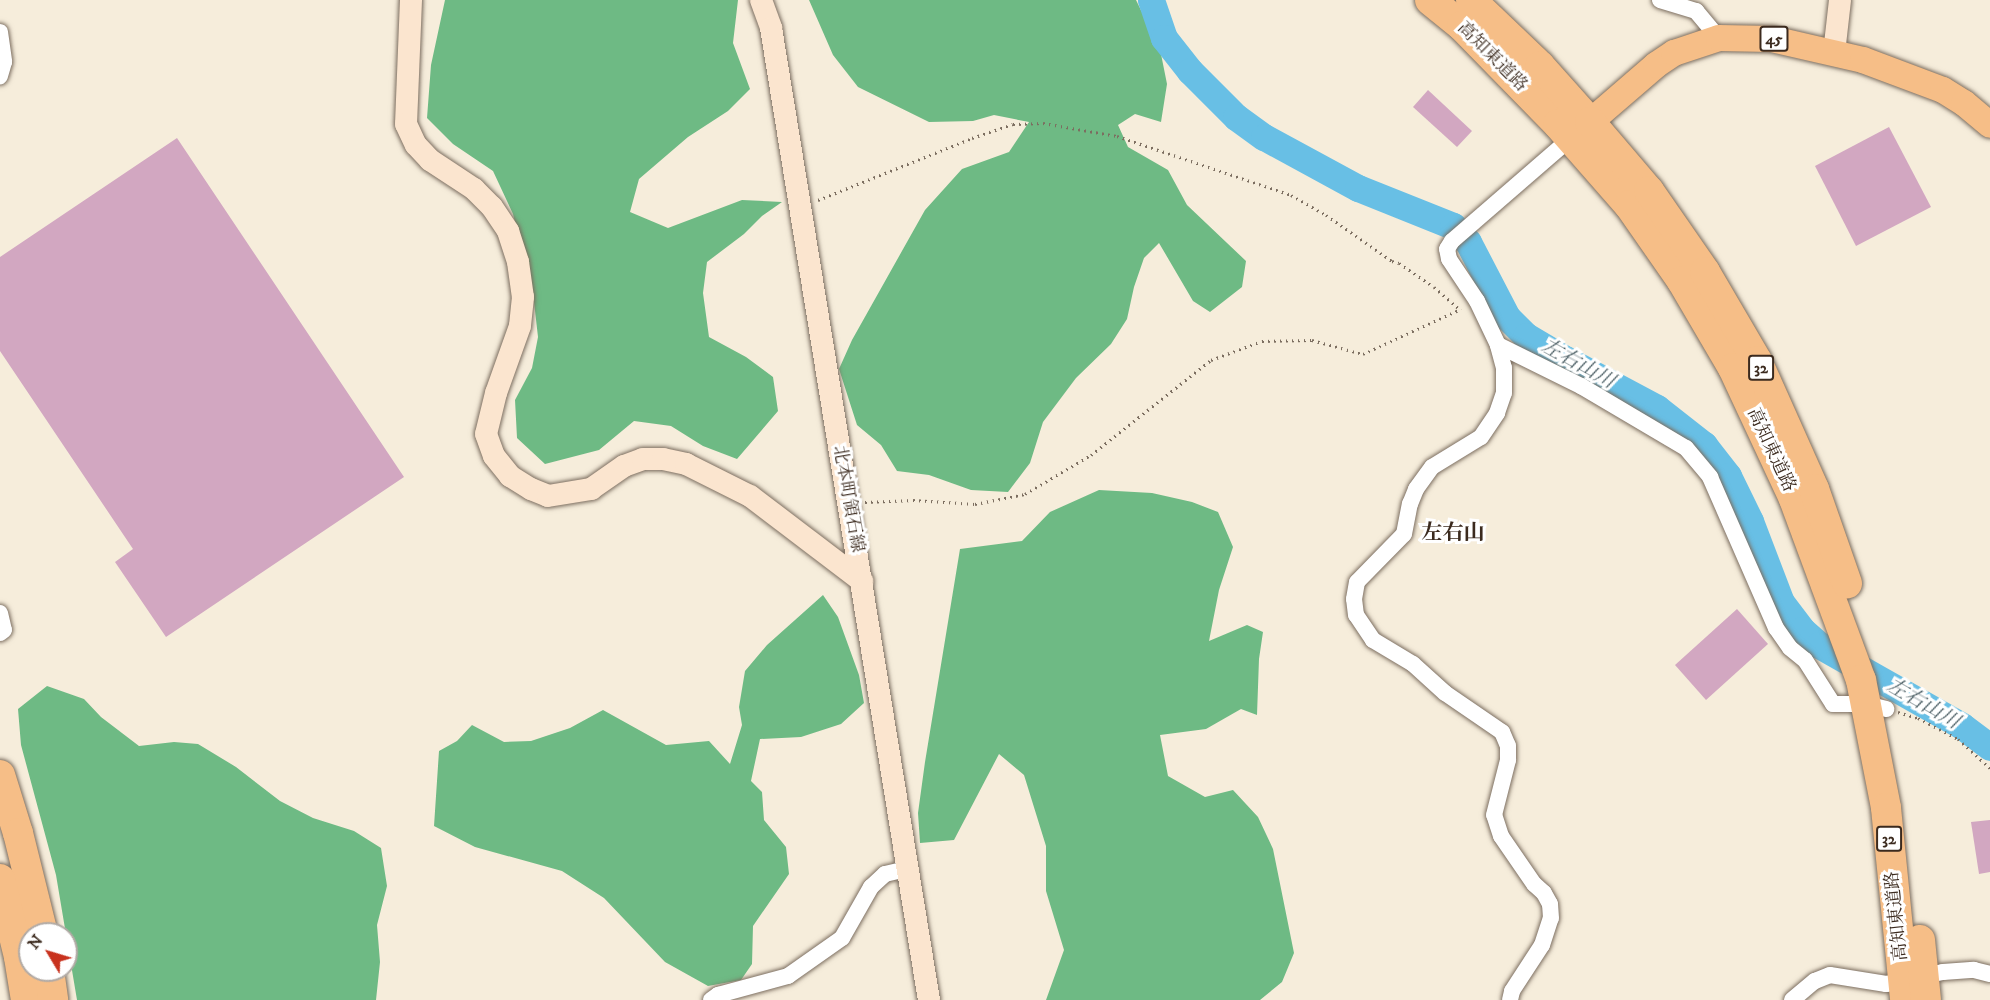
<!DOCTYPE html>
<meta charset="utf-8">
<style>
body{margin:0}
#map{position:relative;width:1990px;height:1000px;overflow:hidden;background:#f6eddb;font-family:"IM FELL DW Pica","Noto Serif JP",serif}
div>[style]{position:absolute}
.forest>*{inset:0;background:#6eba84}
.river>*{height:27px;margin:-13.5px;padding:0 13.5px;transform-origin:13.5px;border-radius:13.5px;background:#68bfe5}
.building>*{inset:0;background:#d2a7c1}
.path>*{height:3px;margin-top:-1.5px;transform-origin:0;background:repeating-linear-gradient(90deg,#7c6e60 0 1.5px,transparent 0 6px)}
.roads{filter:drop-shadow(0 0 2px #7c6e60) drop-shadow(0 0 2px #7c6e60)}
.street>*{height:16px;margin:-8px;padding:0 8px;transform-origin:8px;border-radius:8px;background:#fff}
.secondary>*{height:22px;margin:-11px;padding:0 11px;transform-origin:11px;border-radius:11px;background:#fbe5cf}
.primary>*{height:26px;margin:-13px;padding:0 13px;transform-origin:13px;border-radius:13px;background:#f6be87}
.highway>*{height:30px;margin:-15px;padding:0 15px;transform-origin:15px;border-radius:15px;background:#f6be87}
span{translate:-50% -50%;white-space:nowrap;text-align:center;line-height:1.15;-webkit-text-stroke:6px #fff;paint-order:stroke}
.shield-label span{padding:2px 4px;background:#fff;border:2px solid;border-radius:4px;-webkit-text-stroke-width:0}
.shield-label{font-size:16px;color:#3b2a1e;font-weight:700}
.street-label{font-size:18px;color:#3b2a1e}
.water-label{font-size:20px;color:#4b5e64;font-style:italic}
.quarter-label{font-size:21px;color:#3b2a1e;font-weight:700}
.north{position:absolute;left:18px;top:922px;width:60px;height:60px;box-sizing:border-box;background:#fff;border:2px solid #b1aaa5;border-radius:50%;rotate:308deg;font-size:16px;font-weight:700;line-height:24px;text-align:center;color:#3b2a1e}
.north::after{content:'';display:block;margin:auto;width:21px;height:27px;background:#c8321e;clip-path:polygon(50% 0,100% 100%,50% 72%,0 100%)}
</style>
<div id="map">
<div class="forest">
<div style="clip-path:polygon(445px 0,738px 0,733px 43px,750px 89px,728px 111px,688px 137px,639px 179px,630px 212px,668px 228px,742px 200px,782px 202px,762px 216px,744px 234px,707px 262px,703px 293px,709px 337px,746px 357px,773px 377px,778px 411px,737px 459px,703px 446px,671px 426px,634px 421px,599px 450px,545px 464px,517px 438px,515px 400px,532px 368px,538px 337px,534px 302px,513px 214px,493px 171px,453px 144px,427px 118px,431px 65px)"></div>
<div style="clip-path:polygon(809px 0,1136px 0,1160px 49px,1167px 84px,1161px 122px,1135px 114px,1118px 125px,1128px 147px,1168px 170px,1187px 205px,1246px 261px,1242px 287px,1210px 312px,1193px 301px,1159px 243px,1144px 258px,1134px 287px,1127px 319px,1111px 344px,1076px 378px,1043px 422px,1030px 463px,1008px 492px,971px 490px,929px 475px,897px 471px,881px 445px,857px 425px,839px 369px,852px 340px,925px 210px,962px 169px,1009px 152px,1029px 122px,994px 115px,973px 121px,929px 122px,858px 87px,833px 55px)"></div>
<div style="clip-path:polygon(1099px 490px,1152px 493px,1192px 502px,1218px 512px,1233px 547px,1219px 590px,1209px 641px,1247px 625px,1263px 632px,1259px 659px,1257px 715px,1241px 709px,1206px 729px,1160px 735px,1168px 776px,1205px 797px,1233px 790px,1258px 817px,1273px 849px,1294px 953px,1282px 982px,1260px 1000px,1046px 1000px,1064px 950px,1046px 891px,1046px 846px,1024px 775px,999px 754px,954px 840px,920px 843px,918px 813px,925px 762px,960px 549px,1022px 541px,1050px 512px)"></div>
<div style="clip-path:polygon(823px 595px,838px 617px,859px 675px,864px 703px,841px 724px,801px 737px,760px 739px,751px 781px,762px 792px,764px 820px,786px 847px,789px 874px,753px 926px,752px 964px,741px 980px,708px 986px,665px 962px,604px 898px,562px 871px,475px 847px,434px 826px,439px 751px,457px 741px,472px 725px,504px 742px,531px 741px,570px 728px,603px 710px,666px 745px,709px 741px,730px 764px,742px 725px,739px 707px,745px 671px,767px 645px)"></div>
<div style="clip-path:polygon(47px 686px,84px 699px,101px 717px,139px 746px,174px 742px,198px 744px,236px 767px,280px 801px,313px 818px,354px 831px,381px 848px,387px 886px,377px 925px,380px 962px,376px 1000px,77px 1000px,56px 875px,21px 745px,18px 709px)"></div>
</div>
<div class="river">
<div style="left:1151px;top:0;width:40px;rotate:71.1deg"></div>
<div style="left:1164px;top:38px;width:42px;rotate:51.8deg"></div>
<div style="left:1190px;top:71px;width:65px;rotate:45deg"></div>
<div style="left:1236px;top:117px;width:34px;rotate:36deg"></div>
<div style="left:1264px;top:137px;width:107px;rotate:28.5deg"></div>
<div style="left:1358px;top:188px;width:102px;rotate:21.8deg"></div>
<div style="left:1453px;top:226px;width:22px;rotate:47deg"></div>
<div style="left:1468px;top:242px;width:85px;rotate:62.5deg"></div>
<div style="left:1507px;top:317px;width:27px;rotate:45deg"></div>
<div style="left:1526px;top:336px;width:45px;rotate:30.5deg"></div>
<div style="left:1565px;top:359px;width:104px;rotate:28deg"></div>
<div style="left:1657px;top:408px;width:60px;rotate:38.2deg"></div>
<div style="left:1704px;top:445px;width:39px;rotate:52deg"></div>
<div style="left:1728px;top:476px;width:50px;rotate:63.9deg"></div>
<div style="left:1750px;top:521px;width:87px;rotate:69.1deg"></div>
<div style="left:1781px;top:602px;width:35px;rotate:53deg"></div>
<div style="left:1802px;top:630px;width:23px;rotate:41deg"></div>
<div style="left:1819px;top:645px;width:164px;rotate:29.5deg"></div>
<div style="left:1962px;top:726px;width:35px;rotate:37deg"></div>
</div>
<div class="building">
<div style="clip-path:polygon(1428px 90px,1472px 131px,1457px 147px,1413px 107px)"></div>
<div style="clip-path:polygon(1889px 127px,1931px 207px,1856px 246px,1815px 166px)"></div>
<div style="clip-path:polygon(177px 138px,404px 477px,166px 637px,115px 562px,133px 549px,0 351px,0 257px)"></div>
<div style="clip-path:polygon(1737px 609px,1768px 644px,1706px 700px,1675px 665px)"></div>
<div style="clip-path:polygon(1990px 820px,1990px 872px,1979px 874px,1971px 822px)"></div>
</div>
<div class="path">
<div style="left:818px;top:200px;width:166px;rotate:-21.9deg"></div>
<div style="left:972px;top:138px;width:43px;rotate:-18.9deg"></div>
<div style="left:1013px;top:124px;width:30px;rotate:-2deg"></div>
<div style="left:1043px;top:123px;width:75px;rotate:10deg"></div>
<div style="left:1117px;top:136px;width:184px;rotate:18.7deg"></div>
<div style="left:1291px;top:195px;width:40px;rotate:29.7deg"></div>
<div style="left:1326px;top:215px;width:80px;rotate:34.9deg"></div>
<div style="left:1392px;top:261px;width:7px;rotate:16deg"></div>
<div style="left:1399px;top:263px;width:42px;rotate:34.4deg"></div>
<div style="left:1434px;top:287px;width:33px;rotate:41deg"></div>
<div style="left:865px;top:502px;width:48px;rotate:-2.4deg"></div>
<div style="left:913px;top:500px;width:62px;rotate:3.7deg"></div>
<div style="left:975px;top:504px;width:51px;rotate:-11.3deg"></div>
<div style="left:1025px;top:494px;width:77px;rotate:-30.6deg"></div>
<div style="left:1091px;top:455px;width:153px;rotate:-38.4deg"></div>
<div style="left:1211px;top:360px;width:54px;rotate:-20.4deg"></div>
<div style="left:1262px;top:341px;width:50px;rotate:-1.1deg"></div>
<div style="left:1312px;top:340px;width:53px;rotate:15.4deg"></div>
<div style="left:1363px;top:354px;width:108px;rotate:-24.7deg"></div>
<div style="left:1898px;top:712px;width:21px;rotate:17deg"></div>
<div style="left:1918px;top:718px;width:45px;rotate:27.7deg"></div>
<div style="left:1958px;top:739px;width:43px;rotate:42.2deg"></div>
</div>
<div class="roads">
<div class="street">
<div style="left:1660px;top:0;width:38px;rotate:17deg"></div>
<div style="left:1696px;top:11px;width:35px;rotate:50deg"></div>
<div style="left:0;top:32px;width:30px;rotate:82deg"></div>
<div style="left:4px;top:62px;width:15px;rotate:106deg"></div>
<div style="left:1498px;top:345px;width:93px;rotate:26.3deg"></div>
<div style="left:1581px;top:386px;width:122px;rotate:30.6deg"></div>
<div style="left:1686px;top:448px;width:38px;rotate:50deg"></div>
<div style="left:1710px;top:477px;width:165px;rotate:66.4deg"></div>
<div style="left:1776px;top:628px;width:24px;rotate:55deg"></div>
<div style="left:1790px;top:648px;width:19px;rotate:39deg"></div>
<div style="left:1805px;top:660px;width:52px;rotate:57.5deg"></div>
<div style="left:1833px;top:704px;width:33px"></div>
<div style="left:1866px;top:704px;width:21px;rotate:14deg"></div>
<div style="left:0;top:613px;width:17px;rotate:77deg"></div>
<div style="left:4px;top:630px;width:5px;rotate:143deg"></div>
<div style="left:711px;top:1000px;width:9px;rotate:-36deg"></div>
<div style="left:718px;top:995px;width:73px;rotate:-15.2deg"></div>
<div style="left:788px;top:976px;width:66px;rotate:-35.1deg"></div>
<div style="left:842px;top:938px;width:59px;rotate:-60.4deg"></div>
<div style="left:871px;top:887px;width:19px;rotate:-43deg"></div>
<div style="left:885px;top:874px;width:22px;rotate:-13deg"></div>
<div style="left:1510px;top:1000px;width:9px;rotate:-77deg"></div>
<div style="left:1512px;top:991px;width:55px;rotate:-56.9deg"></div>
<div style="left:1542px;top:945px;width:28px;rotate:-72deg"></div>
<div style="left:1551px;top:918px;width:14px;rotate:-94deg"></div>
<div style="left:1550px;top:904px;width:13px;rotate:-119deg"></div>
<div style="left:1544px;top:893px;width:13px;rotate:-138deg"></div>
<div style="left:1534px;top:884px;width:58px;rotate:-124.5deg"></div>
<div style="left:1501px;top:836px;width:22px;rotate:-108deg"></div>
<div style="left:1494px;top:815px;width:57px;rotate:-75.7deg"></div>
<div style="left:1508px;top:760px;width:14px;rotate:-90deg"></div>
<div style="left:1508px;top:746px;width:15px;rotate:-113deg"></div>
<div style="left:1502px;top:732px;width:69px;rotate:-145.6deg"></div>
<div style="left:1445px;top:693px;width:43px;rotate:-137.8deg"></div>
<div style="left:1413px;top:664px;width:47px;rotate:-149deg"></div>
<div style="left:1373px;top:640px;width:30px;rotate:-124deg"></div>
<div style="left:1356px;top:615px;width:16px;rotate:-97deg"></div>
<div style="left:1354px;top:599px;width:17px;rotate:-80deg"></div>
<div style="left:1357px;top:582px;width:67px;rotate:-45.6deg"></div>
<div style="left:1404px;top:534px;width:31px;rotate:-79deg"></div>
<div style="left:1410px;top:504px;width:16px;rotate:-68deg"></div>
<div style="left:1416px;top:489px;width:27px;rotate:-54deg"></div>
<div style="left:1432px;top:467px;width:57px;rotate:-31.5deg"></div>
<div style="left:1481px;top:437px;width:29px;rotate:-56deg"></div>
<div style="left:1497px;top:413px;width:21px;rotate:-71deg"></div>
<div style="left:1504px;top:393px;width:25px;rotate:-90deg"></div>
<div style="left:1504px;top:368px;width:24px;rotate:-105deg"></div>
<div style="left:1498px;top:345px;width:49px;rotate:-115.5deg"></div>
<div style="left:1477px;top:301px;width:50px;rotate:-123.7deg"></div>
<div style="left:1449px;top:259px;width:10px;rotate:-101deg"></div>
<div style="left:1447px;top:249px;width:9px;rotate:-58deg"></div>
<div style="left:1452px;top:241px;width:157px;rotate:-40.9deg"></div>
<div style="left:1792px;top:1000px;width:30px;rotate:-40deg"></div>
<div style="left:1815px;top:981px;width:16px;rotate:-22deg"></div>
<div style="left:1830px;top:975px;width:57px;rotate:9.1deg"></div>
<div style="left:1886px;top:984px;width:58px;rotate:-11.9deg"></div>
<div style="left:1943px;top:972px;width:31px;rotate:-4deg"></div>
<div style="left:1974px;top:970px;width:16px;rotate:14deg"></div>
</div>
<div class="secondary">
<div style="left:411px;top:0;width:124px;rotate:92.3deg"></div>
<div style="left:406px;top:124px;width:23px;rotate:65deg"></div>
<div style="left:416px;top:145px;width:21px;rotate:47deg"></div>
<div style="left:430px;top:160px;width:53px;rotate:33.4deg"></div>
<div style="left:474px;top:189px;width:25px;rotate:45deg"></div>
<div style="left:492px;top:207px;width:29px;rotate:56deg"></div>
<div style="left:508px;top:231px;width:33px;rotate:72deg"></div>
<div style="left:518px;top:262px;width:35px;rotate:82deg"></div>
<div style="left:523px;top:297px;width:29px;rotate:96deg"></div>
<div style="left:520px;top:326px;width:71px;rotate:109.7deg"></div>
<div style="left:496px;top:393px;width:42px;rotate:103.7deg"></div>
<div style="left:486px;top:434px;width:23px;rotate:70deg"></div>
<div style="left:494px;top:456px;width:26px;rotate:51deg"></div>
<div style="left:510px;top:476px;width:25px;rotate:32deg"></div>
<div style="left:531px;top:489px;width:18px;rotate:22deg"></div>
<div style="left:548px;top:496px;width:44px;rotate:-9.2deg"></div>
<div style="left:591px;top:489px;width:40px;rotate:-34.9deg"></div>
<div style="left:624px;top:466px;width:20px;rotate:-20deg"></div>
<div style="left:643px;top:459px;width:20px"></div>
<div style="left:663px;top:459px;width:24px;rotate:12deg"></div>
<div style="left:686px;top:464px;width:72px;rotate:26.6deg"></div>
<div style="left:750px;top:496px;width:141px;rotate:37.2deg"></div>
<div style="left:761px;top:0;width:30px;rotate:70deg"></div>
<div style="left:771px;top:28px;width:985px;rotate:80.77deg"></div>
<div style="left:1834px;top:53px;width:53px;rotate:-83.5deg"></div>
</div>
<div class="primary">
<div style="left:1575px;top:135px;width:107px;rotate:-40.8deg"></div>
<div style="left:1656px;top:65px;width:22px;rotate:-34deg"></div>
<div style="left:1674px;top:53px;width:47px;rotate:-18.4deg"></div>
<div style="left:1719px;top:38px;width:53px;rotate:1.1deg"></div>
<div style="left:1772px;top:39px;width:93px;rotate:13deg"></div>
<div style="left:1863px;top:60px;width:85px;rotate:20.6deg"></div>
<div style="left:1943px;top:90px;width:25px;rotate:32deg"></div>
<div style="left:1964px;top:103px;width:34px;rotate:40deg"></div>
</div>
<div class="highway">
<div style="left:1430px;top:0;width:41px;rotate:39.1deg"></div>
<div style="left:1462px;top:26px;width:137px;rotate:45.6deg"></div>
<div style="left:1558px;top:124px;width:108px;rotate:48.8deg"></div>
<div style="left:1629px;top:205px;width:93px;rotate:55.1deg"></div>
<div style="left:1682px;top:281px;width:101px;rotate:59.6deg"></div>
<div style="left:1733px;top:368px;width:145px;rotate:65deg"></div>
<div style="left:1794px;top:499px;width:193px;rotate:69.7deg"></div>
<div style="left:1861px;top:680px;width:130px;rotate:78.9deg"></div>
<div style="left:1886px;top:808px;width:193px;rotate:84.3deg"></div>
<div style="left:1471px;top:0;width:95px;rotate:43.7deg"></div>
<div style="left:1540px;top:66px;width:75px;rotate:48.2deg"></div>
<div style="left:1590px;top:122px;width:91px;rotate:49.5deg"></div>
<div style="left:1649px;top:191px;width:98px;rotate:55.3deg"></div>
<div style="left:1705px;top:272px;width:103px;rotate:59.7deg"></div>
<div style="left:1757px;top:361px;width:140px;rotate:66deg"></div>
<div style="left:1814px;top:489px;width:100px;rotate:70.7deg"></div>
<div style="left:0;top:775px;width:61px;rotate:72.8deg"></div>
<div style="left:18px;top:833px;width:104px;rotate:76.1deg"></div>
<div style="left:0;top:879px;width:80px;rotate:76.3deg"></div>
<div style="left:19px;top:957px;width:44px;rotate:80.8deg"></div>
<div style="left:1920px;top:940px;width:60px;rotate:84.3deg"></div>
<div style="left:49px;top:970px;width:30px;rotate:82deg"></div>
</div>
</div>
<div class="shield-label">
<span style="left:1774px;top:39px">45</span>
<span style="left:1761px;top:368px">32</span>
<span style="left:1889px;top:839px">32</span>
</div>
<div class="street-label">
<span style="left:1492px;top:57px;rotate:45deg">高知東道路</span>
<span style="left:1771px;top:450px;rotate:65deg">高知東道路</span>
<span style="left:848px;top:499px;rotate:80deg">北本町領石線</span>
<span style="left:1897px;top:916px;rotate:-96deg">高知東道路</span>
</div>
<div class="water-label">
<span style="left:1578px;top:364px;rotate:29deg">左右山川</span>
<span style="left:1923px;top:704px;rotate:30deg">左右山川</span>
</div>
<div class="quarter-label">
<span style="left:1453px;top:533px">左右山</span>
</div>
<div class="north">N</div>
</div>
